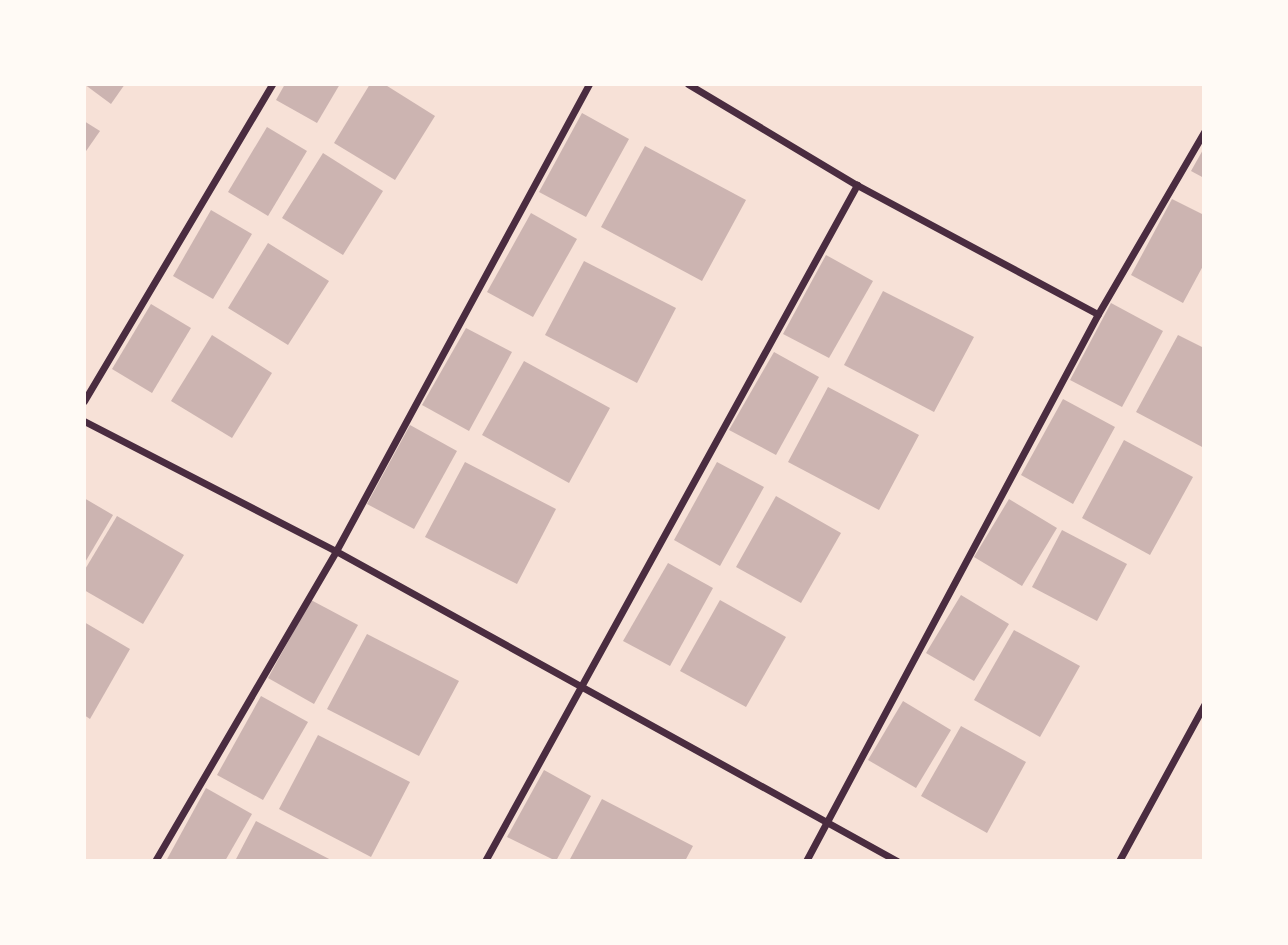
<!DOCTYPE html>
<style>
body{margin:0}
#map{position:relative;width:1288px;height:945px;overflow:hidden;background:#f7e1d7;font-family:"PT Sans",sans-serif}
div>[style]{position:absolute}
.building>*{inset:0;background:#ccb4b1}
.minor>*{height:7px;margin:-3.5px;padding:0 3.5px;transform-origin:3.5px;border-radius:3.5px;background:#4a2c40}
span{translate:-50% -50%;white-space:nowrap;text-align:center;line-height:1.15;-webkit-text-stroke:5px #fffaf5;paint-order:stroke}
.frame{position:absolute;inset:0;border:86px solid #fffaf5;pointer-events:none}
</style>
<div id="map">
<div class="building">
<div style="clip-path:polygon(84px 84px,125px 84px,111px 104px)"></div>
<div style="clip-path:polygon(285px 84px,340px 84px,317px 123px,276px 100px)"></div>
<div style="clip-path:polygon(370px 84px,384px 84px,435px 116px,395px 180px,334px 143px)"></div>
<div style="clip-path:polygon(582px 113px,629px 139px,586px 217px,539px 192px)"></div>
<div style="clip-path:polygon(84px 121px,100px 131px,84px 154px)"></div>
<div style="clip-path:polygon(267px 127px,307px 151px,268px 216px,228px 192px)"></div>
<div style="clip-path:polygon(645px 146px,746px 200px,702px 281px,601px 227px)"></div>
<div style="clip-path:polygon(1204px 148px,1204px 178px,1191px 171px)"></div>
<div style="clip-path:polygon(323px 153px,383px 191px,343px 255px,282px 218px)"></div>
<div style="clip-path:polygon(1172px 199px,1204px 215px,1204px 264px,1183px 303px,1131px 275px)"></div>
<div style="clip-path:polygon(211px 210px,252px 234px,213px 299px,173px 276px)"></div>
<div style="clip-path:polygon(531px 213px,577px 239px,533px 317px,487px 292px)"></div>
<div style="clip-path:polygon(268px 243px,329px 281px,288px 345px,228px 308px)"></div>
<div style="clip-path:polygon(826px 255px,873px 281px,829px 358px,783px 334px)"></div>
<div style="clip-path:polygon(584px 261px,676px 308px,637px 383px,545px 335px)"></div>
<div style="clip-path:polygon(883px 291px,974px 337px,934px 412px,844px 365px)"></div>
<div style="clip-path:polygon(1111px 303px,1163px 331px,1122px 407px,1070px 380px)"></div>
<div style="clip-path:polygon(151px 304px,191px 328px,152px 393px,112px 369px)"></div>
<div style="clip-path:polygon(466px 328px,512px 352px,469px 431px,422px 405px)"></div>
<div style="clip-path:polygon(212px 335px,272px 373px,232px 438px,171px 401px)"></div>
<div style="clip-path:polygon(1178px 335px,1204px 348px,1204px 448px,1136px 412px)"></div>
<div style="clip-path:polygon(774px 352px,819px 377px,776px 455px,729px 430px)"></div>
<div style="clip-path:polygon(524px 361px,610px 408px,569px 483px,482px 435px)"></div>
<div style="clip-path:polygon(828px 387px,919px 435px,879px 510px,788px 462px)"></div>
<div style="clip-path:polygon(1063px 399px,1115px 427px,1073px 504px,1021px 475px)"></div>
<div style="clip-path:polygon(410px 425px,457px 451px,414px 529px,367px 504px)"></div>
<div style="clip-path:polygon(1124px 440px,1193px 477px,1150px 555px,1082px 518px)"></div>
<div style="clip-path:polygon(465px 462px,556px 509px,517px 584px,425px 537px)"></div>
<div style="clip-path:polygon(717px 462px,764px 487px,720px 566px,674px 540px)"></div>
<div style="clip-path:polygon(776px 496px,841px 533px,801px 603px,736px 567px)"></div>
<div style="clip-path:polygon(84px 498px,113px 515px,84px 564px)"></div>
<div style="clip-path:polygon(1009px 499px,1057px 528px,1022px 586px,974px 557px)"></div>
<div style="clip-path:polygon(117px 516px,184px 555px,143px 624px,84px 590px,84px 571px)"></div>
<div style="clip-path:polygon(1062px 530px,1127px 564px,1097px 621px,1032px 587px)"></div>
<div style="clip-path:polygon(668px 563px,713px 588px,670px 666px,623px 641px)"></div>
<div style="clip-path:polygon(961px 595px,1009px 624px,974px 681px,926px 653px)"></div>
<div style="clip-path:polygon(311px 600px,358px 625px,314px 704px,268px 678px)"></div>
<div style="clip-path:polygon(720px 600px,786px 637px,746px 707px,680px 671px)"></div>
<div style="clip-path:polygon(84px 622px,130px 649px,90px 719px,84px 715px)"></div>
<div style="clip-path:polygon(1014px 630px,1080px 666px,1040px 737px,974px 700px)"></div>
<div style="clip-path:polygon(367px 634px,459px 681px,419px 756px,327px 709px)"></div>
<div style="clip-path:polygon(261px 696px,308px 722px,263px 800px,217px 775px)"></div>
<div style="clip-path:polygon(903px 701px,951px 730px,916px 788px,868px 760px)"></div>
<div style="clip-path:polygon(961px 726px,1026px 762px,987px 833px,921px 796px)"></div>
<div style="clip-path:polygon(318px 735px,410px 782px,371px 857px,279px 809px)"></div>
<div style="clip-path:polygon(544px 770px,591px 796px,556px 861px,507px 837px)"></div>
<div style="clip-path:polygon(206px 788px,252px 814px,225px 861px,166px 861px)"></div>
<div style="clip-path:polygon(602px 799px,693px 846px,685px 861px,569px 861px)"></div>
<div style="clip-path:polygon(256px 821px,333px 861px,235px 861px)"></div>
</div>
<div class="minor">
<div style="left:688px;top:84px;width:197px;rotate:30.9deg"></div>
<div style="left:857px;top:185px;width:273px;rotate:28.2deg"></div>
<div style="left:84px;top:401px;width:369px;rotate:-59.3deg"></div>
<div style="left:84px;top:421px;width:284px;rotate:27.3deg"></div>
<div style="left:336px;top:551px;width:641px;rotate:28.92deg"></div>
<div style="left:155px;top:861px;width:359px;rotate:-59.7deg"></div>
<div style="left:336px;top:551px;width:531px;rotate:-61.55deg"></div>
<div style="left:485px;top:861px;width:772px;rotate:-61.18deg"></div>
<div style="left:806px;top:861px;width:620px;rotate:-61.91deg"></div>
<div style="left:1098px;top:314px;width:211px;rotate:-59.8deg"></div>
<div style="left:1119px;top:861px;width:178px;rotate:-61.4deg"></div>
</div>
<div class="frame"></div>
</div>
